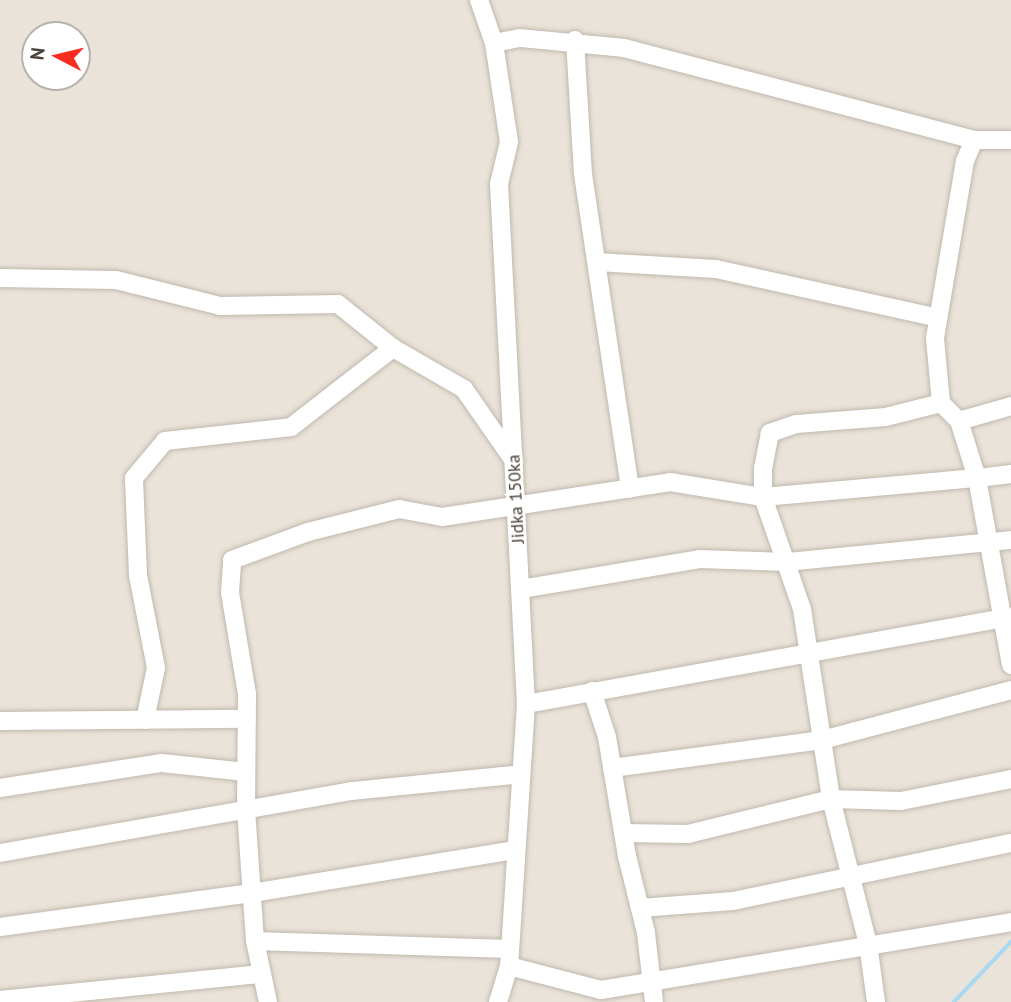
<!DOCTYPE html>
<style>
body{margin:0}
#map{position:relative;width:1011px;height:1002px;overflow:hidden;background:#f5f1eb;font-family:"PT Sans",sans-serif}
div>[style]{position:absolute}
.residential>*{inset:0;background:#e9e3d9}
.stream>*{height:3.5px;margin:-1.75px;padding:0 1.75px;transform-origin:1.75px;border-radius:1.75px;background:#a8d9f0}
.roads{filter:drop-shadow(0 0 2px #c1b8ad) drop-shadow(0 0 2px #c1b8ad)}
.minor>*{height:18px;margin:-9px;padding:0 9px;transform-origin:9px;border-radius:9px;background:#fff}
span{translate:-50% -50%;white-space:nowrap;text-align:center;line-height:1.15;-webkit-text-stroke:5px #fff;paint-order:stroke}
.street-label{font-size:18px;color:#494138}
.north{position:absolute;left:21px;top:21px;width:70px;height:70px;box-sizing:border-box;background:#fff;border:2px solid #b6b3af;border-radius:50%;rotate:277deg;font-size:19px;font-weight:700;line-height:28px;text-align:center;color:#494138}
.north::after{content:'';display:block;margin:auto;width:24px;height:32px;background:#f82d1f;clip-path:polygon(50% 0,100% 100%,50% 72%,0 100%)}
</style>
<div id="map">
<div class="residential">
<div style="clip-path:polygon(evenodd,0 0,1011px 0,1011px 1002px,0 1002px,0 0,35px 35px,77px 35px,77px 77px,35px 77px,35px 35px)"></div>
</div>
<div class="stream">
<div style="left:954px;top:1002px;width:83px;rotate:-46.5deg"></div>
</div>
<div class="roads">
<div class="minor">
<div style="left:479px;top:0;width:46px;rotate:70.8deg"></div>
<div style="left:494px;top:43px;width:100px;rotate:81.4deg"></div>
<div style="left:509px;top:142px;width:43px;rotate:103.4deg"></div>
<div style="left:499px;top:184px;width:521px;rotate:87.03deg"></div>
<div style="left:526px;top:704px;width:263px;rotate:93.7deg"></div>
<div style="left:509px;top:966px;width:38px;rotate:107deg"></div>
<div style="left:575px;top:40px;width:134px;rotate:86.6deg"></div>
<div style="left:583px;top:174px;width:318px;rotate:81.5deg"></div>
<div style="left:494px;top:43px;width:26px;rotate:-11deg"></div>
<div style="left:520px;top:38px;width:104px;rotate:5.5deg"></div>
<div style="left:624px;top:48px;width:362px;rotate:14.7deg"></div>
<div style="left:974px;top:140px;width:37px"></div>
<div style="left:597px;top:262px;width:119px;rotate:3.4deg"></div>
<div style="left:716px;top:269px;width:227px;rotate:12.4deg"></div>
<div style="left:0;top:278px;width:116px;rotate:1deg"></div>
<div style="left:116px;top:280px;width:107px;rotate:14deg"></div>
<div style="left:220px;top:306px;width:118px;rotate:-1deg"></div>
<div style="left:338px;top:304px;width:70px;rotate:38.7deg"></div>
<div style="left:393px;top:348px;width:82px;rotate:30deg"></div>
<div style="left:464px;top:389px;width:88px;rotate:55.2deg"></div>
<div style="left:941px;top:403px;width:65px;rotate:-95.3deg"></div>
<div style="left:935px;top:338px;width:180px;rotate:-80.4deg"></div>
<div style="left:965px;top:161px;width:23px;rotate:-67deg"></div>
<div style="left:959px;top:421px;width:54px;rotate:-16.1deg"></div>
<div style="left:1011px;top:474px;width:34px;rotate:173deg"></div>
<div style="left:977px;top:478px;width:190px;rotate:79.7deg"></div>
<div style="left:521px;top:589px;width:181px;rotate:-9.5deg"></div>
<div style="left:700px;top:559px;width:87px;rotate:2deg"></div>
<div style="left:787px;top:562px;width:225px;rotate:-5.6deg"></div>
<div style="left:592px;top:691px;width:48px;rotate:71.9deg"></div>
<div style="left:607px;top:737px;width:121px;rotate:80.5deg"></div>
<div style="left:627px;top:856px;width:79px;rotate:76.1deg"></div>
<div style="left:646px;top:933px;width:69px;rotate:83.4deg"></div>
<div style="left:526px;top:704px;width:493px;rotate:-10.2deg"></div>
<div style="left:145px;top:720px;width:53px;rotate:-78.1deg"></div>
<div style="left:156px;top:668px;width:95px;rotate:-101deg"></div>
<div style="left:138px;top:575px;width:97px;rotate:-92.4deg"></div>
<div style="left:134px;top:478px;width:48px;rotate:-50deg"></div>
<div style="left:165px;top:441px;width:127px;rotate:-6.3deg"></div>
<div style="left:291px;top:427px;width:129px;rotate:-37.8deg"></div>
<div style="left:0;top:721px;width:247px;rotate:-0.5deg"></div>
<div style="left:612px;top:768px;width:212px;rotate:-7.6deg"></div>
<div style="left:822px;top:740px;width:196px;rotate:-14.8deg"></div>
<div style="left:0;top:788px;width:164px;rotate:-8.8deg"></div>
<div style="left:162px;top:763px;width:84px;rotate:6.1deg"></div>
<div style="left:623px;top:833px;width:65px;rotate:0.9deg"></div>
<div style="left:688px;top:834px;width:147px;rotate:-13.8deg"></div>
<div style="left:831px;top:799px;width:70px;rotate:1.6deg"></div>
<div style="left:901px;top:801px;width:112px;rotate:-11.3deg"></div>
<div style="left:0;top:853px;width:357px;rotate:-10deg"></div>
<div style="left:352px;top:791px;width:170px;rotate:-5.7deg"></div>
<div style="left:640px;top:908px;width:93px;rotate:-4.3deg"></div>
<div style="left:733px;top:901px;width:284px;rotate:-11.8deg"></div>
<div style="left:0;top:927px;width:254px;rotate:-7.7deg"></div>
<div style="left:252px;top:893px;width:267px;rotate:-9.3deg"></div>
<div style="left:255px;top:941px;width:255px;rotate:1.8deg"></div>
<div style="left:509px;top:966px;width:95px;rotate:14.6deg"></div>
<div style="left:601px;top:990px;width:416px;rotate:-9.4deg"></div>
<div style="left:0;top:1000px;width:263px;rotate:-5.7deg"></div>
<div style="left:268px;top:1002px;width:62px;rotate:-102deg"></div>
<div style="left:255px;top:941px;width:132px;rotate:-93.9deg"></div>
<div style="left:246px;top:809px;width:115px;rotate:-89.5deg"></div>
<div style="left:247px;top:694px;width:103px;rotate:-99.5deg"></div>
<div style="left:230px;top:592px;width:32px;rotate:-86deg"></div>
<div style="left:232px;top:560px;width:81px;rotate:-20.2deg"></div>
<div style="left:308px;top:532px;width:94px;rotate:-14.2deg"></div>
<div style="left:399px;top:509px;width:44px;rotate:10.5deg"></div>
<div style="left:442px;top:517px;width:231px;rotate:-8.7deg"></div>
<div style="left:670px;top:482px;width:94px;rotate:9.2deg"></div>
<div style="left:763px;top:497px;width:215px;rotate:-5.1deg"></div>
<div style="left:977px;top:478px;width:60px;rotate:-107.5deg"></div>
<div style="left:959px;top:421px;width:25px;rotate:-135deg"></div>
<div style="left:941px;top:403px;width:57px;rotate:165.7deg"></div>
<div style="left:886px;top:417px;width:90px;rotate:175.6deg"></div>
<div style="left:796px;top:424px;width:28px;rotate:161deg"></div>
<div style="left:770px;top:433px;width:36px;rotate:101deg"></div>
<div style="left:763px;top:468px;width:29px;rotate:90deg"></div>
<div style="left:763px;top:497px;width:119px;rotate:70.8deg"></div>
<div style="left:802px;top:609px;width:192px;rotate:81.3deg"></div>
<div style="left:831px;top:799px;width:150px;rotate:75.7deg"></div>
<div style="left:868px;top:944px;width:59px;rotate:82.1deg"></div>
</div>
</div>
<div class="street-label">
<span style="left:516px;top:499px;rotate:-93deg">Jidka 150ka</span>
</div>
<div class="north">N</div>
</div>
